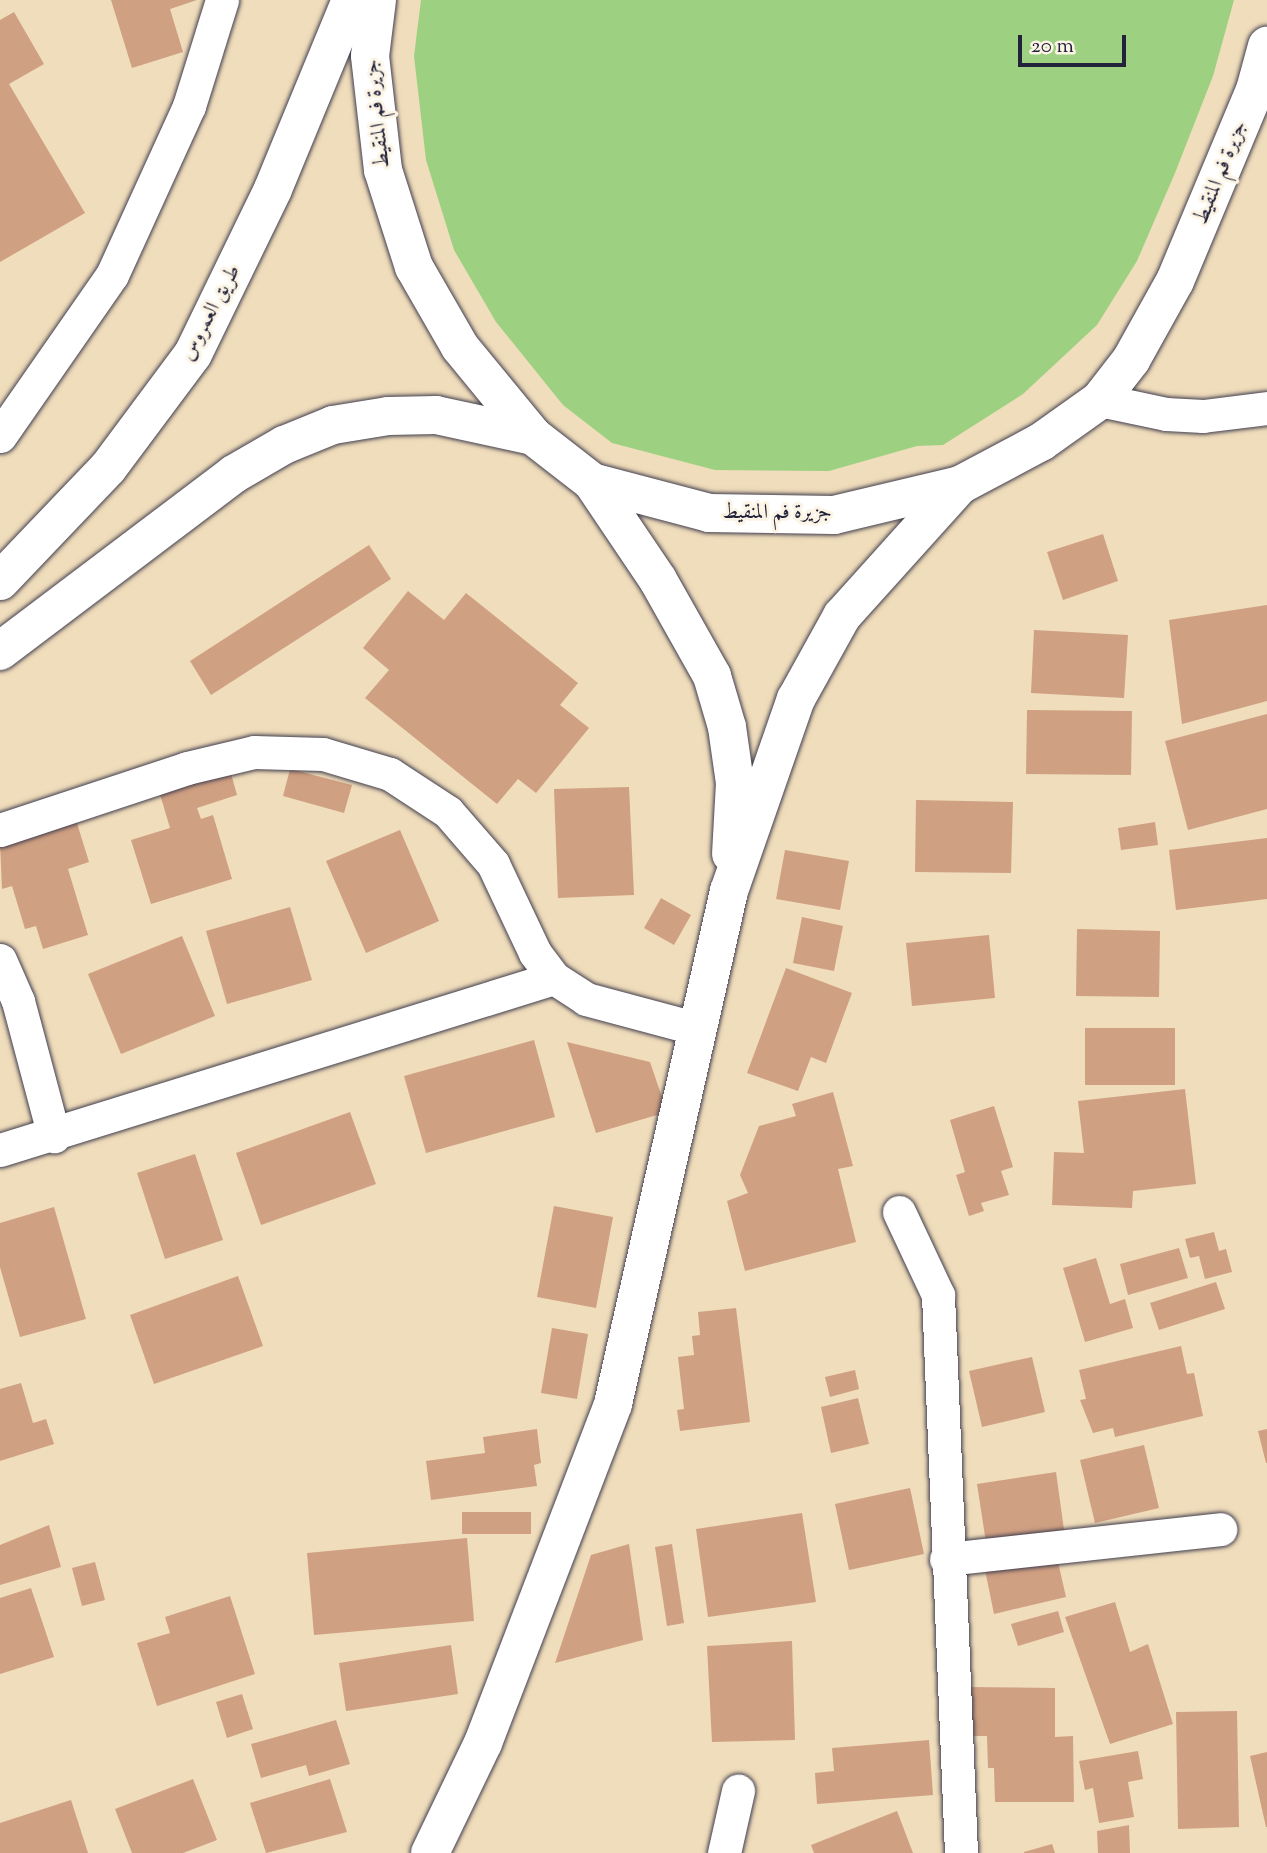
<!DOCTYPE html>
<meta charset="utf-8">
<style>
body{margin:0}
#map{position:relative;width:1267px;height:1853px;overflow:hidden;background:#f0ddbb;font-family:"Sorts Mill Goudy",Amiri,serif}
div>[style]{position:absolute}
.green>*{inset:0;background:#9dd181}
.building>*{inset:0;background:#d0a082}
.roads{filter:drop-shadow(0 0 2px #413e4e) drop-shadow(0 0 2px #413e4e)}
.street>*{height:33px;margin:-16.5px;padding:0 16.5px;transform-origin:16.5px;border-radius:16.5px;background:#fff}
.secondary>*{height:38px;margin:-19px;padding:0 19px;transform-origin:19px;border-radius:19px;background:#fff}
.primary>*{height:38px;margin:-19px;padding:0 19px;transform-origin:19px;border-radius:19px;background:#fff}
span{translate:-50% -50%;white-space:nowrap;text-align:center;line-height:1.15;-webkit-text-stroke:6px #fcf5e5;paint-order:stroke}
.street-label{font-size:21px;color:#22223b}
.scale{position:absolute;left:1018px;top:35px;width:108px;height:32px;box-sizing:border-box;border:4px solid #22223b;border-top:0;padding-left:9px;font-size:21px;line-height:24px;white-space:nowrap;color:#22223b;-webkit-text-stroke:5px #fcf5e5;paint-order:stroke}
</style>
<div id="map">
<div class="green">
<div style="clip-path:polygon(421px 0,1234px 0,1213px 76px,1175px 173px,1137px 261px,1097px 325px,1023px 394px,943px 445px,917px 446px,829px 471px,715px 470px,612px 443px,563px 405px,496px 322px,454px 250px,426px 160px,414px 56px)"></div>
</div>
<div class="building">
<div style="clip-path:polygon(111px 0,197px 0,170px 9px,183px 52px,132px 68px)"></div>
<div style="clip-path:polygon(14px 12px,44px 64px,9px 84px,85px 213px,0 262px,0 20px)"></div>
<div style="clip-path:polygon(1103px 534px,1118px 581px,1063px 600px,1047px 552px)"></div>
<div style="clip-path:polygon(369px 545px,391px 579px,211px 695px,190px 661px)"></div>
<div style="clip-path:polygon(408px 591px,444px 620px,466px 593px,578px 683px,560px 705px,589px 728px,536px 793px,518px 779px,497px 804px,365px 698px,389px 670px,363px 648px)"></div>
<div style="clip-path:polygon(1267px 605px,1267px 701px,1182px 724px,1169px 620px)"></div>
<div style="clip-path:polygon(1034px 630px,1128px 635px,1124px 698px,1031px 693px)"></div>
<div style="clip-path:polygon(1027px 710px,1132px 711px,1131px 775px,1026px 774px)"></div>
<div style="clip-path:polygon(1267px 714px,1267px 809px,1188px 830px,1165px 741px)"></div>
<div style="clip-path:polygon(290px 769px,352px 785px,344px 813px,283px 796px)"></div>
<div style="clip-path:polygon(230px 770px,237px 795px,197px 808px,201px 819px,213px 815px,232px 879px,151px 904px,131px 840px,170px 828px,159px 791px)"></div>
<div style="clip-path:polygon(629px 787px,634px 895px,558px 898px,554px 789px)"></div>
<div style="clip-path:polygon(916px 800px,1013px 802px,1011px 873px,915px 872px)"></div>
<div style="clip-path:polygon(76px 820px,89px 862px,68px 869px,88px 935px,43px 949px,36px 926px,25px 929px,12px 886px,2px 889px,0 843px)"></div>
<div style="clip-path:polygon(1155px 822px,1158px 845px,1121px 850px,1118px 828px)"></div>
<div style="clip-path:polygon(400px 830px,439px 921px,366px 953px,326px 861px)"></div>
<div style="clip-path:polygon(1267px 838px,1267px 899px,1176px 910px,1169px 850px)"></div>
<div style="clip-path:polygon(785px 850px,849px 861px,840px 910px,776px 899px)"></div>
<div style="clip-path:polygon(661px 898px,691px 915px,674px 945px,644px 928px)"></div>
<div style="clip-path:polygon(290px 907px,312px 980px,227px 1004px,206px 931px)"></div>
<div style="clip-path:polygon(802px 917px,843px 926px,834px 971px,793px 963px)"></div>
<div style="clip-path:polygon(1077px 929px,1160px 931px,1159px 997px,1076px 996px)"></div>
<div style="clip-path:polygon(989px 935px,995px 998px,912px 1006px,906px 943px)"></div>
<div style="clip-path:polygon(182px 936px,215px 1016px,121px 1054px,88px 974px)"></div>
<div style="clip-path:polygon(786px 968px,852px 993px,826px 1063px,811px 1057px,798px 1091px,747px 1073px)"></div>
<div style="clip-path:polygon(1085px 1028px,1175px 1028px,1175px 1085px,1085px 1085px)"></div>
<div style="clip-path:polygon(534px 1040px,555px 1117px,426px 1153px,404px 1076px)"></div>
<div style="clip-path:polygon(567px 1042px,650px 1062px,667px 1112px,596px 1133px)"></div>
<div style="clip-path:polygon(1185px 1089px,1196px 1184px,1133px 1191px,1132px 1208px,1052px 1205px,1054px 1152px,1084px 1153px,1078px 1101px)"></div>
<div style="clip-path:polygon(833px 1092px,853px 1166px,838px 1169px,856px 1242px,745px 1271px,727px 1201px,748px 1193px,740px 1175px,759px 1126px,796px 1116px,792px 1104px)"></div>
<div style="clip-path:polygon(994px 1106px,1013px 1167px,1001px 1171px,1009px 1195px,981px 1203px,984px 1211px,969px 1216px,956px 1175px,965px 1172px,950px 1120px)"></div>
<div style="clip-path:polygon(350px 1112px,376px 1184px,261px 1225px,236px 1153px)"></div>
<div style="clip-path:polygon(195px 1154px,223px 1240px,165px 1259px,137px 1173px)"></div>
<div style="clip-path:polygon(554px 1206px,613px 1217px,596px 1308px,537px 1297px)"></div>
<div style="clip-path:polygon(54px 1207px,86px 1319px,20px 1337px,0 1267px,0 1223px)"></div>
<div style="clip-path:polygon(1214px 1232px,1219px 1251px,1226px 1249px,1232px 1272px,1205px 1279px,1199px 1256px,1190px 1258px,1185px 1239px)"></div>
<div style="clip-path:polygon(1179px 1248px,1188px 1278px,1128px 1295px,1120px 1264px)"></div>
<div style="clip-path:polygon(1096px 1258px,1110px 1304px,1125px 1299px,1133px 1328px,1085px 1342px,1063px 1268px)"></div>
<div style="clip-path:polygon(238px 1276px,263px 1346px,154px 1384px,130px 1315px)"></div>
<div style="clip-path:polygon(1216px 1282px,1225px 1309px,1159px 1330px,1150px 1303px)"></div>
<div style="clip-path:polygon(736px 1308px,750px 1422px,680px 1431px,677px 1410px,684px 1409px,678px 1357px,694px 1355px,692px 1336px,700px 1335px,698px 1312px)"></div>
<div style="clip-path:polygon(552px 1328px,588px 1334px,577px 1399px,541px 1393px)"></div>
<div style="clip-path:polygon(1181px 1346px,1187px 1374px,1194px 1373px,1203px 1416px,1115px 1437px,1113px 1428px,1093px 1433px,1080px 1400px,1086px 1399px,1079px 1370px)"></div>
<div style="clip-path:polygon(1032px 1357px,1045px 1412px,982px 1427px,969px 1371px)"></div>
<div style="clip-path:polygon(855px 1370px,859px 1389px,830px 1397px,825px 1377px)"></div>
<div style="clip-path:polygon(21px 1383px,33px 1423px,46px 1419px,54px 1444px,0 1461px,0 1389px)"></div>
<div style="clip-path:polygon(858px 1398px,869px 1444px,831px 1453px,821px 1407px)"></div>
<div style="clip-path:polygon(537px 1429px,541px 1463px,534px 1465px,537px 1486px,431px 1500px,426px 1461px,485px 1453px,483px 1437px)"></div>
<div style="clip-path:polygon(1267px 1429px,1267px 1463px,1266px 1463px,1258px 1431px)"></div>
<div style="clip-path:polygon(1144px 1445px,1159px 1508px,1095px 1523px,1080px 1460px)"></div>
<div style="clip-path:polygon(1056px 1472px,1065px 1537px,987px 1549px,977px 1484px)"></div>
<div style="clip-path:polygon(910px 1488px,924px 1554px,849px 1570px,835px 1504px)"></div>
<div style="clip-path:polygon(462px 1512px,531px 1512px,531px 1534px,462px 1534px)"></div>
<div style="clip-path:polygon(802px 1513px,816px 1602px,708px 1617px,696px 1529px)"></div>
<div style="clip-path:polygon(49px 1525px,61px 1567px,0 1585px,0 1545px)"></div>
<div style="clip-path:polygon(467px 1538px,474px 1621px,314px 1635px,307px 1553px)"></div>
<div style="clip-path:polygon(629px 1544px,643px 1640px,555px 1663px,591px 1555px)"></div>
<div style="clip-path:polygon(672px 1544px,684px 1623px,667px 1626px,655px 1547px)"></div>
<div style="clip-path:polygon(1055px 1549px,1066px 1597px,994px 1614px,984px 1565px)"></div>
<div style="clip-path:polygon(95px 1562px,105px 1600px,82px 1606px,72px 1568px)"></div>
<div style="clip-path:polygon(31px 1588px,54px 1657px,0 1674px,0 1598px)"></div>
<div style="clip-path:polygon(230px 1596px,255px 1674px,157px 1706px,137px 1643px,170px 1633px,165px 1617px)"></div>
<div style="clip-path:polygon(1115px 1602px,1130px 1652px,1148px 1644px,1173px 1724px,1110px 1744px,1065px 1617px)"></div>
<div style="clip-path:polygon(1058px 1611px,1064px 1632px,1018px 1646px,1011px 1624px)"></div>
<div style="clip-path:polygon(792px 1641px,795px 1740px,712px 1742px,707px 1646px)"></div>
<div style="clip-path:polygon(451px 1645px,458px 1694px,346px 1711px,339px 1663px)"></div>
<div style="clip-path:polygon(966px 1687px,1055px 1688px,1055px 1737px,1073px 1736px,1074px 1802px,995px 1802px,994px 1768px,988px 1768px,987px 1736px,966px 1736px)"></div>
<div style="clip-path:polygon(242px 1694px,253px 1729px,227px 1738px,216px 1702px)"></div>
<div style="clip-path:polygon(1237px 1711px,1239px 1827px,1178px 1829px,1176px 1712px)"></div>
<div style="clip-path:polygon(336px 1720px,350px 1764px,309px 1776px,306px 1765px,261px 1778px,251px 1744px)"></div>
<div style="clip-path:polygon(929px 1740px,933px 1795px,817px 1804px,815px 1773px,834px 1771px,832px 1748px)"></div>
<div style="clip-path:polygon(1138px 1751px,1143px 1779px,1128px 1782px,1134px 1817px,1099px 1823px,1093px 1788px,1085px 1790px,1079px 1761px)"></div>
<div style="clip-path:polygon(1267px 1752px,1267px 1827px,1266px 1827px,1250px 1756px)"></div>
<div style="clip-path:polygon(193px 1779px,217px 1840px,183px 1853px,132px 1853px,115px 1809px)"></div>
<div style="clip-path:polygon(330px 1779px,347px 1832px,266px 1853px,250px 1803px)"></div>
<div style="clip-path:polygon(71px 1800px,88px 1853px,0 1853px,0 1823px)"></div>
<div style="clip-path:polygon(897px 1811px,913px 1853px,814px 1853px,811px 1845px)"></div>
<div style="clip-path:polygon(1129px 1825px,1130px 1853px,1098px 1853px,1097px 1831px)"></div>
<div style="clip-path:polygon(1052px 1844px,1055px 1853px,1024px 1853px,1024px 1852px)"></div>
</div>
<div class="roads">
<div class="street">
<div style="left:1100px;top:400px;width:67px;rotate:12deg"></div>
<div style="left:1166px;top:414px;width:37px;rotate:3deg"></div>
<div style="left:1203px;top:416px;width:64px;rotate:-7.1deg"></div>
<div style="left:0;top:436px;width:196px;rotate:-55.2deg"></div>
<div style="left:112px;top:275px;width:186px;rotate:-65.5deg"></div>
<div style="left:189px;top:106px;width:111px;rotate:-72.7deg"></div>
<div style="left:0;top:830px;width:197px;rotate:-18.3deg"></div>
<div style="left:187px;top:768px;width:69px;rotate:-13.4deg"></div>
<div style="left:254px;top:752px;width:69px;rotate:1.7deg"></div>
<div style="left:323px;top:754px;width:70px;rotate:16.6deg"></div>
<div style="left:390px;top:774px;width:69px;rotate:33.2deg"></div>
<div style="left:448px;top:812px;width:69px;rotate:49.1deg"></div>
<div style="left:493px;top:864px;width:98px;rotate:64.7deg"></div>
<div style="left:535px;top:953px;width:31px;rotate:53deg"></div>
<div style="left:554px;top:978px;width:38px;rotate:33deg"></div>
<div style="left:586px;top:999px;width:116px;rotate:15deg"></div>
<div style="left:0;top:960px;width:45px;rotate:66.3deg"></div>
<div style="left:18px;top:1001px;width:140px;rotate:75.1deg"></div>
<div style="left:0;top:1150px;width:580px;rotate:-17.25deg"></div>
<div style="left:899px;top:1212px;width:92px;rotate:64.8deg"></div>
<div style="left:938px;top:1295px;width:558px;rotate:87.64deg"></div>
<div style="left:946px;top:1559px;width:276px;rotate:-6.2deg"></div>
<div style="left:724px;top:1853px;width:64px;rotate:-77.3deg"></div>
</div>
<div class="secondary">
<div style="left:377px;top:0;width:56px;rotate:97.1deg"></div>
<div style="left:370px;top:56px;width:115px;rotate:83.5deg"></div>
<div style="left:383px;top:170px;width:102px;rotate:72.3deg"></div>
<div style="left:414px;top:267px;width:92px;rotate:60.1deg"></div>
<div style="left:460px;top:347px;width:115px;rotate:50.6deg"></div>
<div style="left:533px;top:436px;width:75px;rotate:37.9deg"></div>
<div style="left:592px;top:482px;width:121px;rotate:14.8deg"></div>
<div style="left:709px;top:513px;width:125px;rotate:0.9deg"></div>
<div style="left:834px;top:515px;width:130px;rotate:-13.4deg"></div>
<div style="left:960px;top:485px;width:92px;rotate:-28deg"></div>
<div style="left:1041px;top:442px;width:72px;rotate:-35.4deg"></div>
<div style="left:1100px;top:400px;width:51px;rotate:-52.2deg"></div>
<div style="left:1131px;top:360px;width:90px;rotate:-60.9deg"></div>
<div style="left:1175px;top:281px;width:207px;rotate:-67.3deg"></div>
<div style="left:1255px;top:90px;width:46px;rotate:-74.7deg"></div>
<div style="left:592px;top:482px;width:118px;rotate:56deg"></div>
<div style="left:658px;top:580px;width:110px;rotate:60.6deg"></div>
<div style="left:712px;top:676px;width:53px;rotate:73.6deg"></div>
<div style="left:727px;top:727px;width:57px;rotate:81.9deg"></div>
<div style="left:735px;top:783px;width:71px;rotate:93.2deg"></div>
<div style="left:430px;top:1853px;width:122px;rotate:-64.3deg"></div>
<div style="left:483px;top:1743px;width:363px;rotate:-69deg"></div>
<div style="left:613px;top:1404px;width:526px;rotate:-77.26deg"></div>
<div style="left:729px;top:891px;width:203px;rotate:-70.8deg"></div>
<div style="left:796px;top:699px;width:95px;rotate:-61deg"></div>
<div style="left:842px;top:616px;width:176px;rotate:-48deg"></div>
</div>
<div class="primary">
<div style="left:0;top:581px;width:156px;rotate:-46.3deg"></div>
<div style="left:108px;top:468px;width:142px;rotate:-53.3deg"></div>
<div style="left:193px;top:354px;width:183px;rotate:-64.1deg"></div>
<div style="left:273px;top:189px;width:204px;rotate:-67.6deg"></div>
<div style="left:0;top:651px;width:293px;rotate:-37.1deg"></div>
<div style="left:234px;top:474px;width:58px;rotate:-30.1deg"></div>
<div style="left:284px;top:445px;width:53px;rotate:-22.2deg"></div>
<div style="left:333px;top:425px;width:56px;rotate:-9.3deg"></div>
<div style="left:388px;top:416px;width:48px;rotate:-1.2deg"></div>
<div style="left:436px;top:415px;width:99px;rotate:12.2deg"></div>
</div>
</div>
<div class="street-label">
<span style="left:378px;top:114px;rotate:-96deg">جزيرة فم المنقيط</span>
<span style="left:1221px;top:173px;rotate:-68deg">جزيرة فم المنقيط</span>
<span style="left:211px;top:313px;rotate:-62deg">طريق العمروس</span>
<span style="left:777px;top:513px">جزيرة فم المنقيط</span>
</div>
<div class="scale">20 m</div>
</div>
